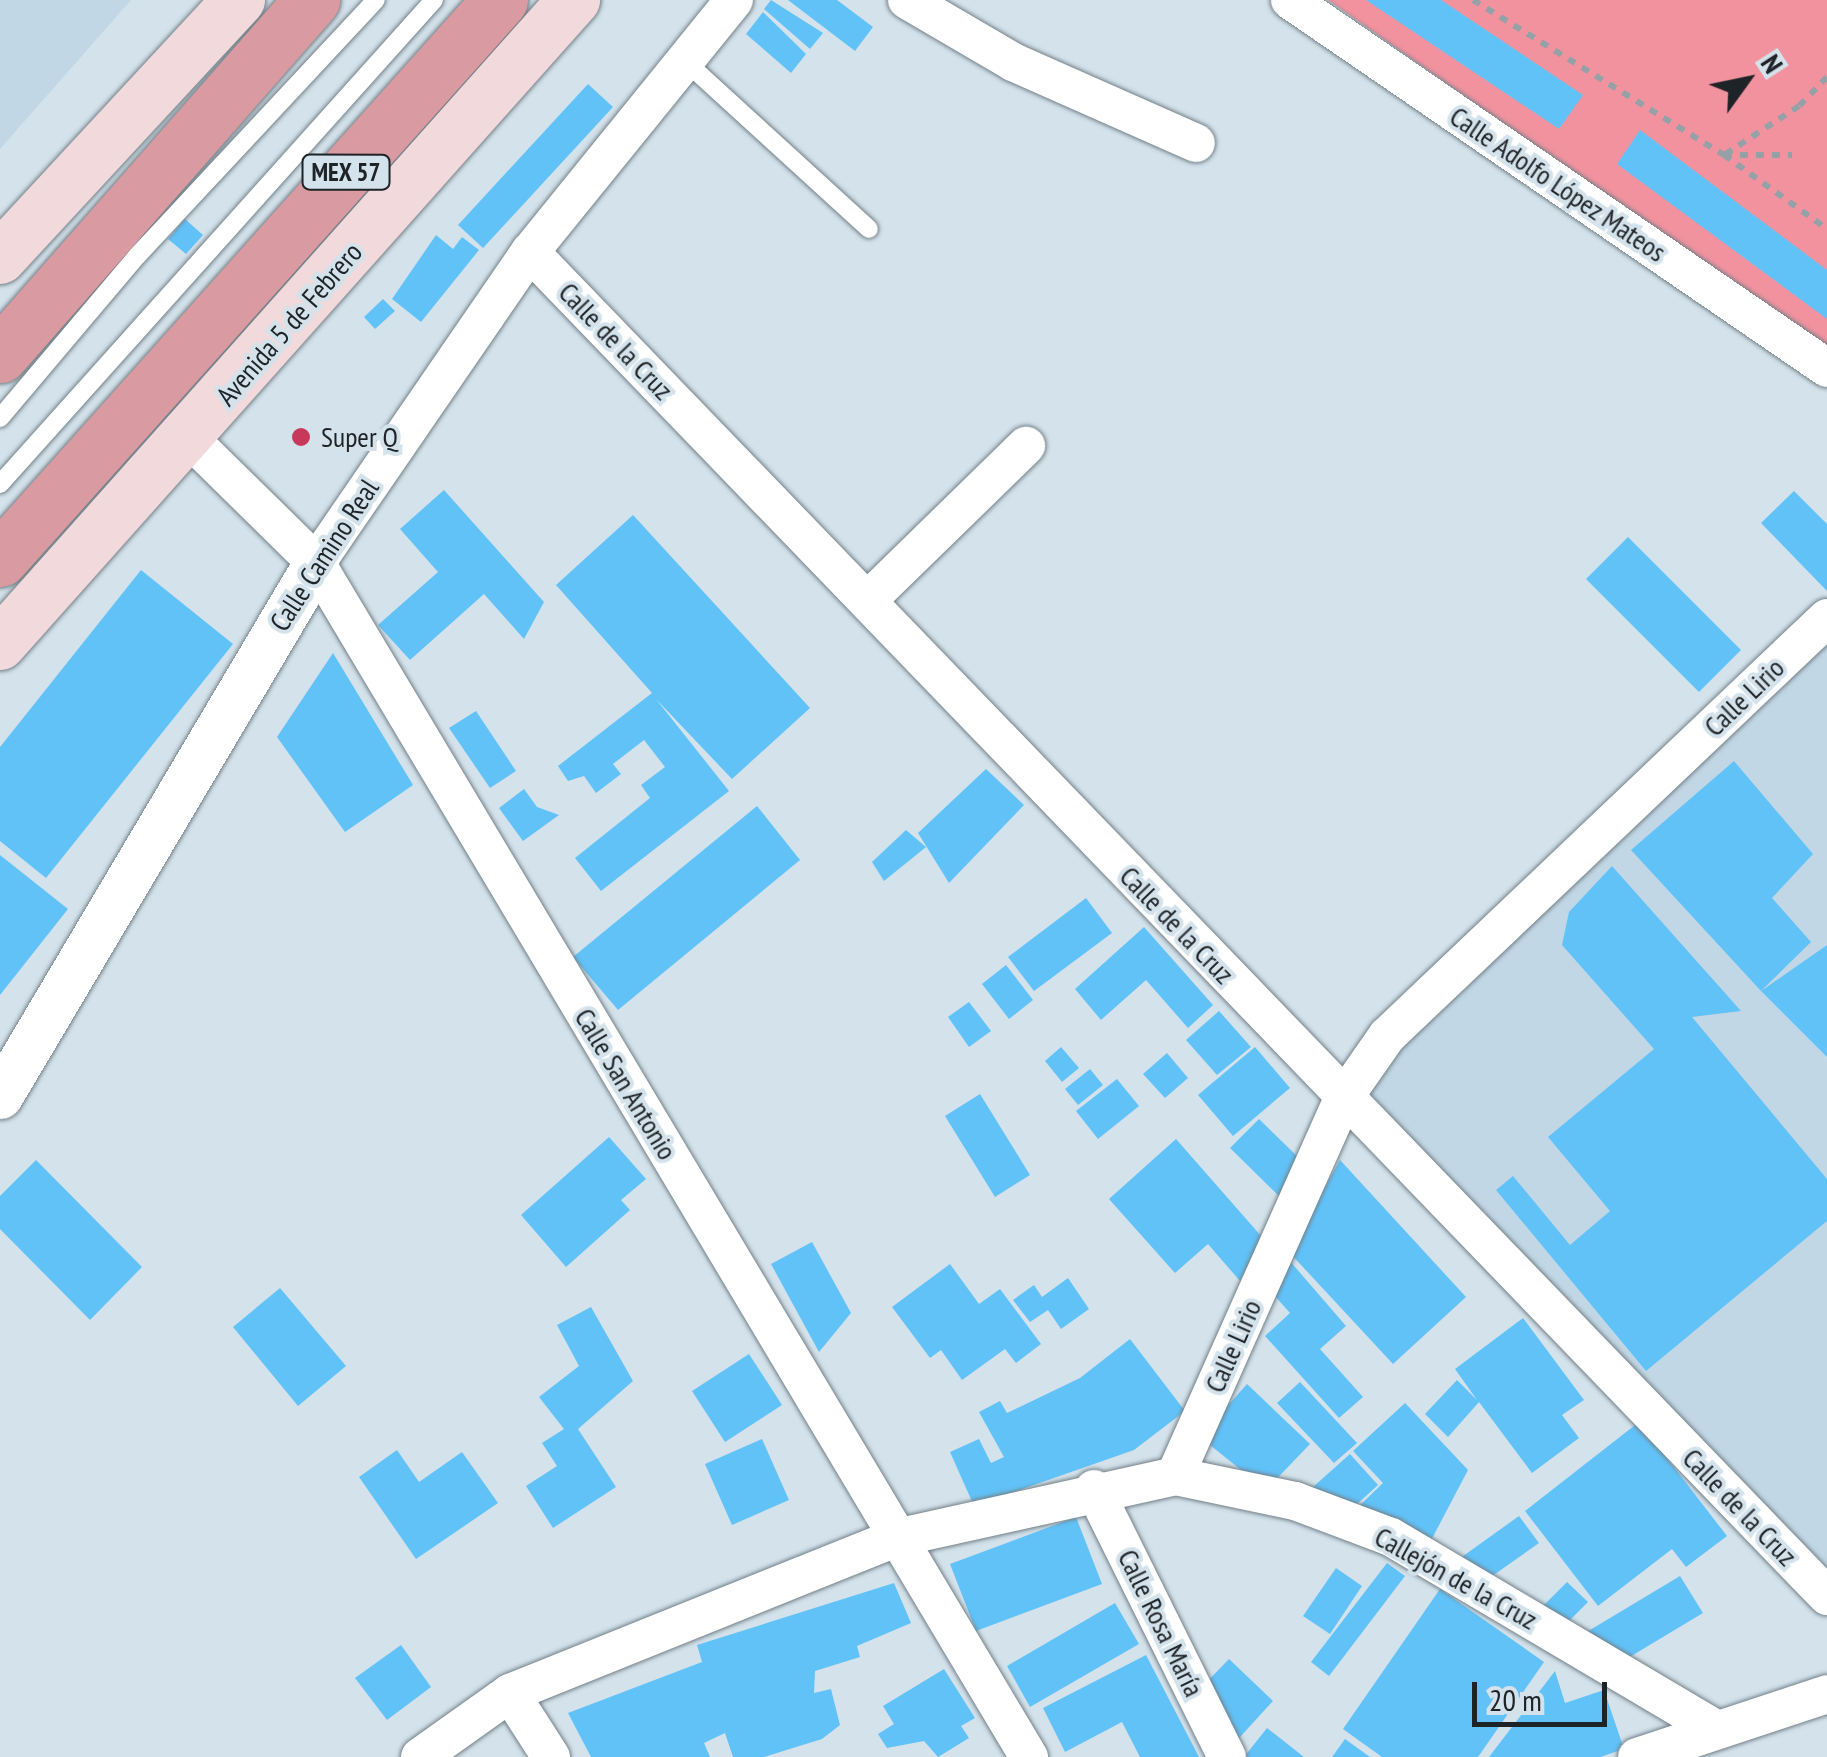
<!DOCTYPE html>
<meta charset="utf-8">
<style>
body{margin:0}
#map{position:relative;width:1827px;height:1757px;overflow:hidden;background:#d4e2eb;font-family:"PT Sans Narrow",sans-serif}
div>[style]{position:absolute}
.built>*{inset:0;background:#c2d7e5}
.green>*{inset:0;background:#f3929f}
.building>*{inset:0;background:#61c2f8}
.path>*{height:6px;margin-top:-3px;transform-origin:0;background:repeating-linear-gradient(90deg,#95a0a7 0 8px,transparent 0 16px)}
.roads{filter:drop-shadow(0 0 2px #738088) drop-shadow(0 0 2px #738088)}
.service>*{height:18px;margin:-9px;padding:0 9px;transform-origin:9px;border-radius:9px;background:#fff}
.minor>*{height:38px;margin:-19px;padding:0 19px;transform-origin:19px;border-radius:19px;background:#fff}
.tertiary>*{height:45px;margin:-22.5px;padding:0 22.5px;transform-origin:22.5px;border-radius:22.5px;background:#fff}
.secondary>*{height:52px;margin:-26px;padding:0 26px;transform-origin:26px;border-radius:26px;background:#f1d9dc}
.trunk>*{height:55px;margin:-27.5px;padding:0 27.5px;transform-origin:27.5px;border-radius:27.5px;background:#da9aa2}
.dots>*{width:28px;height:28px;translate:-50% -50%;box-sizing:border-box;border:5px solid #d4e2eb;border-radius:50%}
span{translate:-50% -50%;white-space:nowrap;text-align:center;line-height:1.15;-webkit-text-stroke:8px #d4e2eb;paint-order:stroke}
.shield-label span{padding:2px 8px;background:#d4e2eb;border:2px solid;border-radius:8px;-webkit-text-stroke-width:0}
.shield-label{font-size:25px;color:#1e2327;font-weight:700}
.street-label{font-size:28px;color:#1e2327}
.poi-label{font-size:28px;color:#1e2327}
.left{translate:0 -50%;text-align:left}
.north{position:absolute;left:1697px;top:30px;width:100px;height:100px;-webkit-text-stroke:8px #d4e2eb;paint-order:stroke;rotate:57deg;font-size:28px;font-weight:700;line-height:40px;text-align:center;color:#1e2327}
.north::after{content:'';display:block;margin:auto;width:35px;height:45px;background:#1e2327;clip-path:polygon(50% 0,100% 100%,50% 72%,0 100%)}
.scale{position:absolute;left:1472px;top:1682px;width:135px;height:45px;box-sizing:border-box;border:5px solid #1e2327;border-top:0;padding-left:12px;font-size:30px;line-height:35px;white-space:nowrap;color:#1e2327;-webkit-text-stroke:8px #d4e2eb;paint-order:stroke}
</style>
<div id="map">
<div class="built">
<div style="clip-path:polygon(0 0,131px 0,0 149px)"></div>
<div style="clip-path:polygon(1827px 618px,1827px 1596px,1343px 1099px)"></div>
</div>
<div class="green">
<div style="clip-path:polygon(1328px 0,1827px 0,1827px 351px)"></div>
</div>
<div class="building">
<div style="clip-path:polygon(771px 0,823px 33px,810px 49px,764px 9px)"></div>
<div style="clip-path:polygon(788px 0,837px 0,873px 27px,855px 51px)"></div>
<div style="clip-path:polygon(1366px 0,1441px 0,1583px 95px,1559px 129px)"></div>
<div style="clip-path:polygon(763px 12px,806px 54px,791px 73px,746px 34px)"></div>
<div style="clip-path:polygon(588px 84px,613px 107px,483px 248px,458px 225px)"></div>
<div style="clip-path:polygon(1640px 130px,1827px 270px,1827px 319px,1617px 164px)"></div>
<div style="clip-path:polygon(185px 219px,203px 235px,186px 254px,168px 239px)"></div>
<div style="clip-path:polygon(436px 235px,453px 249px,462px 237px,479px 250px,421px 322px,392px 299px)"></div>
<div style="clip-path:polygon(383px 299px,395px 311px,375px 329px,364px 317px)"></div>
<div style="clip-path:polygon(444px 490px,544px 602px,524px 639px,484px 594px,410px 660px,378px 625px,438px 572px,400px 529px)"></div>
<div style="clip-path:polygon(1794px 491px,1827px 524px,1827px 591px,1761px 523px)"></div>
<div style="clip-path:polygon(633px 515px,810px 708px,732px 779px,656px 699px,729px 791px,601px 891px,575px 858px,650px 798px,641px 785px,665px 767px,644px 740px,613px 764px,621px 774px,596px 793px,584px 776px,568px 781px,558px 766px,652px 693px,556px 585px)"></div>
<div style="clip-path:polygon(1628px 537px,1741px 650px,1699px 692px,1586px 579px)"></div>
<div style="clip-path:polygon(141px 570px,233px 644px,46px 878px,0 841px,0 747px)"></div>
<div style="clip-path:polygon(333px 653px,413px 785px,345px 832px,277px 737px)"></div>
<div style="clip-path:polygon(476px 711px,516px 771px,490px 788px,449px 728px)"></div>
<div style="clip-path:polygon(1734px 761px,1813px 854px,1772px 898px,1811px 942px,1761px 991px,1631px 850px)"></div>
<div style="clip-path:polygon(986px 769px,1024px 805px,949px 883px,918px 833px)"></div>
<div style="clip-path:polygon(524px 789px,537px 807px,559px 815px,523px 841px,499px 808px)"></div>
<div style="clip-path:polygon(757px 806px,800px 860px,618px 1010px,573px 957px)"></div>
<div style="clip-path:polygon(906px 830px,926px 847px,884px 881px,872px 862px)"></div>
<div style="clip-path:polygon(0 855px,68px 909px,0 995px)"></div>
<div style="clip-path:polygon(1612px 866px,1741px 1011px,1692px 1017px,1827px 1179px,1827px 1221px,1646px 1371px,1496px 1190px,1513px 1176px,1570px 1245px,1610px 1211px,1548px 1137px,1654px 1049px,1562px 945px,1569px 912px)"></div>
<div style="clip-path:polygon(1086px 898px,1112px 933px,1034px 991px,1008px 957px)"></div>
<div style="clip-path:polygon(1144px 927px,1213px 1005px,1188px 1028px,1146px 980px,1101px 1020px,1075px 989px)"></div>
<div style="clip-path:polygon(1827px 945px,1827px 1057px,1761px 991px)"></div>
<div style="clip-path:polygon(1006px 965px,1033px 1000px,1009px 1019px,982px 984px)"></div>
<div style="clip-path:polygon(969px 1002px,991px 1031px,969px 1047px,948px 1017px)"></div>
<div style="clip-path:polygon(1219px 1011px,1251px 1047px,1217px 1075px,1186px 1040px)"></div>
<div style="clip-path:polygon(1061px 1047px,1079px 1068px,1062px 1082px,1045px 1061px)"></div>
<div style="clip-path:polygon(1255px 1047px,1290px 1088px,1233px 1136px,1198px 1095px)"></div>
<div style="clip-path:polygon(1167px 1053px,1188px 1078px,1165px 1098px,1143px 1074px)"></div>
<div style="clip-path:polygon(1090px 1069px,1103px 1085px,1078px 1105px,1065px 1089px)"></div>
<div style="clip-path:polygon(1117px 1079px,1139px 1106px,1098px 1139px,1076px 1111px)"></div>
<div style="clip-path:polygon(980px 1094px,1030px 1175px,995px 1197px,945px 1116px)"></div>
<div style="clip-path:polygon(1259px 1119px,1299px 1158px,1282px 1199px,1230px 1148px)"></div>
<div style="clip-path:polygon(609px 1137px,646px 1179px,621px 1200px,630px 1210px,566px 1267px,521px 1215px)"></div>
<div style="clip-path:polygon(1176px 1139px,1262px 1237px,1240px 1281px,1208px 1244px,1175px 1273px,1109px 1199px)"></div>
<div style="clip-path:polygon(36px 1160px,142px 1267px,90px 1320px,0 1229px,0 1196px)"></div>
<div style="clip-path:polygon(1340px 1160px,1466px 1297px,1393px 1364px,1289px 1252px)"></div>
<div style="clip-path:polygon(812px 1242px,851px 1313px,819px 1352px,771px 1264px)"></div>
<div style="clip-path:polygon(1283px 1253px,1346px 1326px,1320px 1349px,1363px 1397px,1339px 1418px,1265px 1336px,1290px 1313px,1267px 1287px)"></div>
<div style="clip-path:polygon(950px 1264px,979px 1304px,1000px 1289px,1041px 1344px,1016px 1363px,1005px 1349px,962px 1380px,941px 1350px,930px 1358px,892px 1307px)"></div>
<div style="clip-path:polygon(1068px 1278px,1089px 1309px,1061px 1329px,1048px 1310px,1030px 1322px,1013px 1300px,1034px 1285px,1042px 1297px)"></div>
<div style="clip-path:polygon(280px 1288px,346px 1366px,298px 1406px,233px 1327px)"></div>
<div style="clip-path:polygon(591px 1307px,633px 1381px,578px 1429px,616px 1487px,553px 1528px,526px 1486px,557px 1466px,542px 1443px,564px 1429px,539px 1397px,579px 1366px,557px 1325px)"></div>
<div style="clip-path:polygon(1523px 1318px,1584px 1400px,1562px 1415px,1579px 1438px,1532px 1473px,1479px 1402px,1448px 1437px,1425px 1414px,1457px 1380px,1477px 1400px,1455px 1369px)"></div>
<div style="clip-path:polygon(1130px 1339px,1185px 1411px,1134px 1450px,974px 1506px,950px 1452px,979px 1439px,991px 1463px,1004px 1457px,979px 1412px,1000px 1401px,1007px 1413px,1080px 1378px)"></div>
<div style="clip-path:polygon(749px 1354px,782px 1405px,725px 1442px,692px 1391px)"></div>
<div style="clip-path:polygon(1300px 1382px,1357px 1443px,1334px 1463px,1277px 1403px)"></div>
<div style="clip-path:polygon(1247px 1384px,1310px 1444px,1266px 1490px,1200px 1437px)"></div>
<div style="clip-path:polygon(1405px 1403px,1468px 1470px,1426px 1550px,1353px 1512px,1383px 1483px,1353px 1451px)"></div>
<div style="clip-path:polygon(1639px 1422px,1727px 1536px,1686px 1567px,1672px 1549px,1598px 1606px,1525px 1511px)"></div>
<div style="clip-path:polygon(762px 1439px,789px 1500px,732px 1525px,705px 1464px)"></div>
<div style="clip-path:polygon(397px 1450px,419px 1482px,462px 1452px,498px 1503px,416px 1559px,359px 1477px)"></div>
<div style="clip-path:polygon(1350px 1454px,1378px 1485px,1345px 1515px,1304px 1495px)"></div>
<div style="clip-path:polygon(1519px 1516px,1539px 1543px,1488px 1579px,1459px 1559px)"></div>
<div style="clip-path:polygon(1076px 1517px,1102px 1584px,976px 1631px,950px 1564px)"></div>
<div style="clip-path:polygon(1387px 1563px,1405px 1576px,1329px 1676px,1311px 1662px)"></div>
<div style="clip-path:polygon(1336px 1568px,1362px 1586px,1330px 1634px,1303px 1616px)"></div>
<div style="clip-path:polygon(1680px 1576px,1703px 1613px,1628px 1658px,1585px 1633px)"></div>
<div style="clip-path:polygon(1567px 1582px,1588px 1602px,1563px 1627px,1543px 1606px)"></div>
<div style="clip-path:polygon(894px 1583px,911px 1623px,857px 1646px,860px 1657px,815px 1671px,814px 1693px,831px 1689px,840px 1725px,822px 1739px,764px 1757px,733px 1757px,725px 1733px,704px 1743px,710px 1757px,591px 1757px,568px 1713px,702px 1662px,697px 1645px)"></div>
<div style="clip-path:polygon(1440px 1589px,1544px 1662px,1478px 1757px,1382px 1757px,1343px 1729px)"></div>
<div style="clip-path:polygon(1115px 1603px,1139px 1644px,1030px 1707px,1007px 1666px)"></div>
<div style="clip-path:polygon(401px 1645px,431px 1687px,387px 1720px,355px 1678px)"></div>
<div style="clip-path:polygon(1146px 1655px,1199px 1757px,1140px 1757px,1122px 1722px,1065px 1752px,1043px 1708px)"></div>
<div style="clip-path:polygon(1229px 1659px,1273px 1701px,1230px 1748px,1201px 1688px)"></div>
<div style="clip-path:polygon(944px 1669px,975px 1718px,961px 1726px,969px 1738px,938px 1757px,924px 1741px,887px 1748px,878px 1734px,894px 1724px,883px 1706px)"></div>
<div style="clip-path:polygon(1555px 1671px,1565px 1703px,1604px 1690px,1624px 1749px,1600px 1757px,1489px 1757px)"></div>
<div style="clip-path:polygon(1267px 1728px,1304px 1757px,1244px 1757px)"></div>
<div style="clip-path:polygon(1345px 1739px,1370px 1757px,1332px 1757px)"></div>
</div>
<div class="path">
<div style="left:1473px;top:0;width:295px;rotate:31.7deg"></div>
<div style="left:1724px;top:155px;width:68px"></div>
<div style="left:1827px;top:77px;width:40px;rotate:134deg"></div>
<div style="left:1799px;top:106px;width:90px;rotate:146.8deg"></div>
<div style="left:1724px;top:155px;width:127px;rotate:35.7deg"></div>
</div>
<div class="roads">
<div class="service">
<div style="left:685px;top:61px;width:249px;rotate:42.4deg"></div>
<div style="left:0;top:418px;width:212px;rotate:-49.8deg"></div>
<div style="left:137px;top:256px;width:350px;rotate:-47deg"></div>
<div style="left:0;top:484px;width:650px;rotate:-48.12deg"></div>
</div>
<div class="minor">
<div style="left:907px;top:0;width:123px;rotate:30.3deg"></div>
<div style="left:1013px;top:62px;width:200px;rotate:23.9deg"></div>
<div style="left:1290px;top:0;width:651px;rotate:34.42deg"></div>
<div style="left:530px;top:252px;width:1868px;rotate:46.02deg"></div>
<div style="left:189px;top:438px;width:178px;rotate:44.5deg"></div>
<div style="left:316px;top:563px;width:1391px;rotate:59.16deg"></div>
<div style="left:316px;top:563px;width:378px;rotate:-55.5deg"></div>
<div style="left:530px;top:252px;width:324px;rotate:-51deg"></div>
<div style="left:868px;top:600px;width:221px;rotate:-44.3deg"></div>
<div style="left:1175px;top:1476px;width:413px;rotate:-66deg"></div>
<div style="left:1343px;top:1099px;width:77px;rotate:-55.1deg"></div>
<div style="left:1387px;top:1036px;width:607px;rotate:-43.53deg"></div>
<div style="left:1094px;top:1489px;width:299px;rotate:63.6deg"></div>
<div style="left:510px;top:1693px;width:76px;rotate:57.4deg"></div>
<div style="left:420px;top:1757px;width:110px;rotate:-35.4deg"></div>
<div style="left:510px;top:1693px;width:416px;rotate:-21.9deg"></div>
<div style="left:896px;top:1538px;width:286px;rotate:-12.5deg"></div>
<div style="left:1175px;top:1476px;width:123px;rotate:11.8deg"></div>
<div style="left:1295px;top:1501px;width:103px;rotate:20.6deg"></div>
<div style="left:1391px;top:1537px;width:377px;rotate:30.6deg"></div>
<div style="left:1637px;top:1757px;width:200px;rotate:-18.3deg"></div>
</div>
<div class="tertiary">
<div style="left:0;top:1096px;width:620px;rotate:-59.34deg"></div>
</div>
<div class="secondary">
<div style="left:0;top:258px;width:352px;rotate:-47.2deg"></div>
<div style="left:0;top:644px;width:863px;rotate:-48.29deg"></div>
</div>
<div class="trunk">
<div style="left:0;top:355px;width:473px;rotate:-48.7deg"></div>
<div style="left:0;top:559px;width:750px;rotate:-48.19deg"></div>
</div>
</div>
<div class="dots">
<div style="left:301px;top:437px;background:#c7385a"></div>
</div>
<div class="shield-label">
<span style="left:346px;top:172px">MEX 57</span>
</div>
<div class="street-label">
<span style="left:1558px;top:184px;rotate:34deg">Calle Adolfo López Mateos</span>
<span style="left:289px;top:324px;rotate:-49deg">Avenida 5 de Febrero</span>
<span style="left:616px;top:341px;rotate:46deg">Calle de la Cruz</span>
<span style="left:324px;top:555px;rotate:-57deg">Calle Camino Real</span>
<span style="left:1744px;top:697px;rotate:-44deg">Calle Lirio</span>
<span style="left:1177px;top:925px;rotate:46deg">Calle de la Cruz</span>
<span style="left:626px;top:1084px;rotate:59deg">Calle San Antonio</span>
<span style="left:1233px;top:1346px;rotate:-66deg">Calle Lirio</span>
<span style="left:1740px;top:1507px;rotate:46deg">Calle de la Cruz</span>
<span style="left:1456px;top:1578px;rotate:29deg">Callejón de la Cruz</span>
<span style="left:1161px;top:1623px;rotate:64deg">Calle Rosa María</span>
</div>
<div class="poi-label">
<span class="left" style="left:321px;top:437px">Super Q</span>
</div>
<div class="north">N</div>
<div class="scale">20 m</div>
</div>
